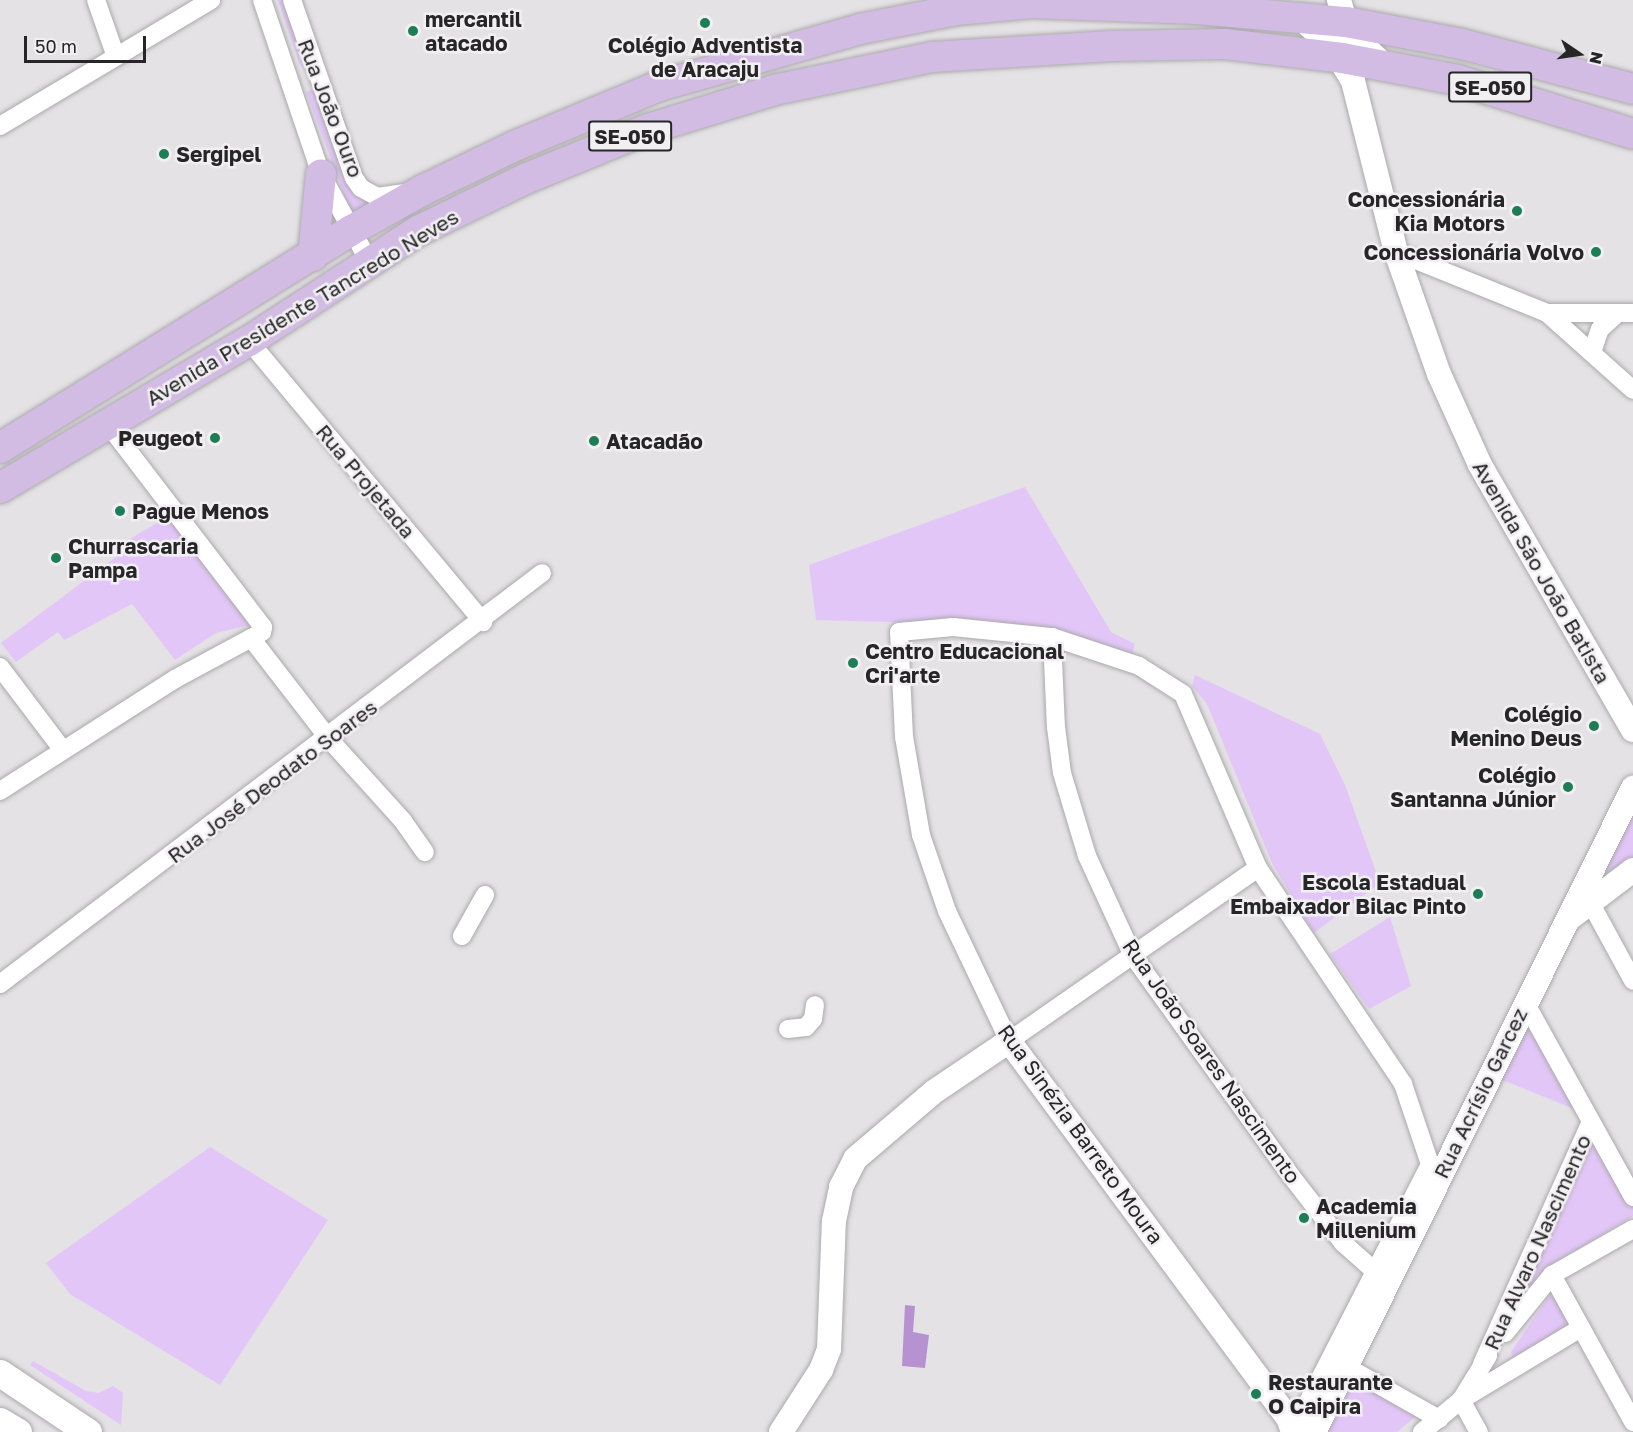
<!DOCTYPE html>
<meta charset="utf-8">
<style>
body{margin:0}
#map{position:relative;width:1633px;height:1432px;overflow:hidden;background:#e4e2e5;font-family:"Golos Text",sans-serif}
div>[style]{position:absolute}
.green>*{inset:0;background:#e2c6f8}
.water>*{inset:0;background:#b693d0}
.roads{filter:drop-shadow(0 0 2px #aba9ac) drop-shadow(0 0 2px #aba9ac)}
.minor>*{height:18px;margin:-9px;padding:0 9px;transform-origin:9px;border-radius:9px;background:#fff}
.tertiary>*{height:24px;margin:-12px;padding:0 12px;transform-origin:12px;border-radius:12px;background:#fff}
.secondary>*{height:27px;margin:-13.5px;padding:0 13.5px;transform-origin:13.5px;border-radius:13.5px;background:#fff}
.primary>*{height:30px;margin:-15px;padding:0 15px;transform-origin:15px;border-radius:15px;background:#d3bce4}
.dots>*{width:16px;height:16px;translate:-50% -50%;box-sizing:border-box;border:3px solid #f1eff2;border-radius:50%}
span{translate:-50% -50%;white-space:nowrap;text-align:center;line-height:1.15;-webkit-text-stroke:5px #f1eff2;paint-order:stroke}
.shield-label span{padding:2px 4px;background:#f1eff2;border:2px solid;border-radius:4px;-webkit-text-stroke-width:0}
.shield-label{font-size:20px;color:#262627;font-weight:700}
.poi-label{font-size:21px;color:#262627;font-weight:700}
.left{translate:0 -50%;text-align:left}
.right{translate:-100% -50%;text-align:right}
.street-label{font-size:21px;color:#262627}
.north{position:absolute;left:1549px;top:24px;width:60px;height:60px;-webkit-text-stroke:4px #f1eff2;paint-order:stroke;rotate:103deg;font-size:16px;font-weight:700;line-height:24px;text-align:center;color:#262627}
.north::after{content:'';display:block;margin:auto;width:21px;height:27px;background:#262627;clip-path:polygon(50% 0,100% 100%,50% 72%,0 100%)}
.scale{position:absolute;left:24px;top:36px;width:122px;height:27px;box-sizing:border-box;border:3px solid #262627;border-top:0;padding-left:8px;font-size:18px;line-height:21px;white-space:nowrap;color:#262627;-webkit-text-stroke:4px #f1eff2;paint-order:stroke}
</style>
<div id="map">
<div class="green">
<div style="clip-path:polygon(278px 0,288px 0,310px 77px,299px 63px)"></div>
<div style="clip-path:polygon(319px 87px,375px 203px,352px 216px,306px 92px)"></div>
<div style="clip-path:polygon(1025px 487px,1111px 632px,1135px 644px,1132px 655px,1038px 626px,816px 620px,809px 565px)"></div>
<div style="clip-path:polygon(167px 517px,254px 624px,216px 633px,175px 660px,132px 604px,64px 640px,58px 632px,16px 662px,1px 643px,116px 557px,113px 549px)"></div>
<div style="clip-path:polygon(1195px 675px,1320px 734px,1345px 785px,1380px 883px,1314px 933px,1272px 863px,1207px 704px,1192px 686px)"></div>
<div style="clip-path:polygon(1633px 810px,1633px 861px,1603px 875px)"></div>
<div style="clip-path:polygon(1390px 917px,1411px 986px,1369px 1009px,1330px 954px)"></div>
<div style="clip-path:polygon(1528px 1018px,1577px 1110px,1500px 1079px)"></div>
<div style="clip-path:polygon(1595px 1125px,1633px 1196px,1633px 1216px,1555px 1263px,1501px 1324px)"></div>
<div style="clip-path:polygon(210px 1147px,328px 1220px,220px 1385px,70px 1294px,46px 1263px)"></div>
<div style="clip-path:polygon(1549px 1296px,1562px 1301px,1574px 1327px,1513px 1357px,1511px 1352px)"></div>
<div style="clip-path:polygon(33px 1361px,86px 1391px,99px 1393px,113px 1386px,123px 1393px,121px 1425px,30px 1365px)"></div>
<div style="clip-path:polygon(1359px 1382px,1421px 1412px,1397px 1432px,1328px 1432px,1352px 1385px)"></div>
</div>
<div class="water">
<div style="clip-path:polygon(905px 1305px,915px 1306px,913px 1332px,929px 1335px,925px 1368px,902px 1366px)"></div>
</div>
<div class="roads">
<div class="minor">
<div style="left:96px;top:0;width:60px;rotate:70.7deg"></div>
<div style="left:262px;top:0;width:184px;rotate:71.3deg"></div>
<div style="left:321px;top:174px;width:102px;rotate:61.2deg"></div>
<div style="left:292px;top:0;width:188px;rotate:70.8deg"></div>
<div style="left:354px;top:178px;width:12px;rotate:55deg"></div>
<div style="left:361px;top:188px;width:18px;rotate:29deg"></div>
<div style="left:377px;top:197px;width:27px;rotate:-8deg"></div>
<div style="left:0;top:126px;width:246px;rotate:-30.8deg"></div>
<div style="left:1396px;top:252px;width:163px;rotate:22deg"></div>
<div style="left:1547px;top:313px;width:115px;rotate:41.8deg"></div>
<div style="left:1547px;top:313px;width:86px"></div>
<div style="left:249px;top:341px;width:366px;rotate:50.2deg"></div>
<div style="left:1592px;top:352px;width:24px;rotate:-71deg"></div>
<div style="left:1600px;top:329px;width:24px;rotate:-42deg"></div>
<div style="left:107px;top:423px;width:257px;rotate:52.6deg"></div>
<div style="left:263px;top:627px;width:5px;rotate:101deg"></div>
<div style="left:262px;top:632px;width:13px;rotate:151deg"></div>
<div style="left:1052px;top:637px;width:90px;rotate:87.5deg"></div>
<div style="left:1056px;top:727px;width:46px;rotate:82.6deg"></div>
<div style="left:1062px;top:773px;width:87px;rotate:73.2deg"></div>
<div style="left:1087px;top:856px;width:110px;rotate:65.3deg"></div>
<div style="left:1133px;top:956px;width:266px;rotate:54.3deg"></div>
<div style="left:1288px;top:1172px;width:90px;rotate:52.2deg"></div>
<div style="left:1343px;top:1243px;width:60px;rotate:41.6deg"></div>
<div style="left:0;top:667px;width:103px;rotate:52.9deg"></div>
<div style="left:0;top:791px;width:208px;rotate:-32.6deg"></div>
<div style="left:175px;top:679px;width:86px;rotate:-28.3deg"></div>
<div style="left:251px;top:638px;width:128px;rotate:52.3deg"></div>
<div style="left:329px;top:739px;width:110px;rotate:47.9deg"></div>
<div style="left:403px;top:821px;width:38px;rotate:55deg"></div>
<div style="left:1258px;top:868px;width:303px;rotate:145.2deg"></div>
<div style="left:1009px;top:1041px;width:144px;rotate:-115.5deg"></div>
<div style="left:947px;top:911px;width:80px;rotate:-108.9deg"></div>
<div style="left:921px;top:835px;width:99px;rotate:-99.8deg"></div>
<div style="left:904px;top:737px;width:105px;rotate:-92.7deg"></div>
<div style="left:899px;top:632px;width:54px;rotate:-5.3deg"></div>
<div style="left:953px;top:627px;width:100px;rotate:5.8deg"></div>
<div style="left:1052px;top:637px;width:92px;rotate:18.4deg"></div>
<div style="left:1139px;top:666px;width:52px;rotate:32.5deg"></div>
<div style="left:1183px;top:694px;width:189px;rotate:66.7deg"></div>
<div style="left:1258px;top:868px;width:260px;rotate:56.1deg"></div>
<div style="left:1403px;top:1084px;width:103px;rotate:71.4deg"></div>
<div style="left:1584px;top:891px;width:102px;rotate:61.4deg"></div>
<div style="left:462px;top:936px;width:47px;rotate:-60.7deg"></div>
<div style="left:0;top:984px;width:680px;rotate:-37.17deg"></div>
<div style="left:1525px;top:1002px;width:223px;rotate:61deg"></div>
<div style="left:788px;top:1029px;width:18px;rotate:-6deg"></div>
<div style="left:806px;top:1027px;width:11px;rotate:-49deg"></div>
<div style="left:813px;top:1019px;width:14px;rotate:-82deg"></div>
<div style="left:1552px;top:1275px;width:168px;rotate:61.1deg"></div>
<div style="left:1505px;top:1333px;width:75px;rotate:-51deg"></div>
<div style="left:1552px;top:1275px;width:93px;rotate:-29.6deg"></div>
<div style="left:1482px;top:1364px;width:266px;rotate:-65.8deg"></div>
<div style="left:1347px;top:1367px;width:106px;rotate:29.5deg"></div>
<div style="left:1461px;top:1400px;width:52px;rotate:-58.5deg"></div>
<div style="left:1461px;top:1400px;width:37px;rotate:61deg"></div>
<div style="left:1293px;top:1431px;width:300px;rotate:-62.8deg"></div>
<div style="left:1422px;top:1432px;width:50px;rotate:-39.4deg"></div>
<div style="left:1461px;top:1400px;width:140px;rotate:-31deg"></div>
</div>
<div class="tertiary">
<div style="left:1339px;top:0;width:32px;rotate:74deg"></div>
<div style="left:1348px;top:31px;width:52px;rotate:43.5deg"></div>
<div style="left:1299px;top:17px;width:43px;rotate:41.2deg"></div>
<div style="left:1331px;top:45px;width:42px;rotate:58.6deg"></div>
<div style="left:1353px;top:81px;width:176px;rotate:75.9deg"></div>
<div style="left:1396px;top:252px;width:129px;rotate:70.6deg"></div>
<div style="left:1439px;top:374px;width:100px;rotate:65.7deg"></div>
<div style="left:1480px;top:465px;width:306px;rotate:60deg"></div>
<div style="left:1570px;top:918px;width:79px;rotate:-37.3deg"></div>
<div style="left:781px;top:1432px;width:74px;rotate:-57.2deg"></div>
<div style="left:821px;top:1370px;width:22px;rotate:-69deg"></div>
<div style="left:829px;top:1349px;width:128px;rotate:-87.8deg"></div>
<div style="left:834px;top:1221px;width:35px;rotate:-78deg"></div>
<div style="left:841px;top:1187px;width:31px;rotate:-63deg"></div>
<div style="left:855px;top:1159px;width:105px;rotate:-40.4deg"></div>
<div style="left:935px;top:1091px;width:89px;rotate:-34deg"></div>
<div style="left:1009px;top:1041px;width:469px;rotate:53.5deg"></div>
<div style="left:1288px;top:1418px;width:15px;rotate:70deg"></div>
<div style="left:1314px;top:1432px;width:719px;rotate:-63.65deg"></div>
</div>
<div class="secondary">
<div style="left:0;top:1373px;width:106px;rotate:33.8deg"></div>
<div style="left:0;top:1421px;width:21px;rotate:31deg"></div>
</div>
<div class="primary">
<div style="left:313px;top:256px;width:82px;rotate:-84.4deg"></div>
<div style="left:0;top:448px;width:412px;rotate:-31.8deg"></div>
<div style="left:350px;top:231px;width:84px;rotate:-29.3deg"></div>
<div style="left:423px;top:190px;width:104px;rotate:-25.6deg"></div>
<div style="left:517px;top:145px;width:154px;rotate:-22.6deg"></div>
<div style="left:659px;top:86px;width:209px;rotate:-15.8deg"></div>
<div style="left:860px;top:29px;width:98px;rotate:-11.2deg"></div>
<div style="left:956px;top:10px;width:76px;rotate:-5.3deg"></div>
<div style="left:1032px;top:3px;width:165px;rotate:2.1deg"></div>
<div style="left:1197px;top:9px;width:150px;rotate:5deg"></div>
<div style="left:1346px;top:22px;width:118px;rotate:10.7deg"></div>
<div style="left:1462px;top:44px;width:177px;rotate:14.7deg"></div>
<div style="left:0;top:488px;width:289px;rotate:-30.6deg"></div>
<div style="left:249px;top:341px;width:202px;rotate:-33.1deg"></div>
<div style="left:418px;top:231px;width:119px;rotate:-25.9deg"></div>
<div style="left:525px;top:179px;width:130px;rotate:-22.2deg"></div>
<div style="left:645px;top:130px;width:135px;rotate:-17.2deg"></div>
<div style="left:774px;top:90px;width:161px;rotate:-11.8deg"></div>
<div style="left:932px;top:57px;width:180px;rotate:-3.5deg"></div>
<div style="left:1112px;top:46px;width:113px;rotate:-1deg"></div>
<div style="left:1225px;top:44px;width:118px;rotate:6.8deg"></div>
<div style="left:1342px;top:58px;width:118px;rotate:10.7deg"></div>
<div style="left:1458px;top:80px;width:183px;rotate:17.1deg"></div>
</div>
</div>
<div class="dots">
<div style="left:705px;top:23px;background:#1d7e55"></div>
<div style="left:413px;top:31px;background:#1d7e55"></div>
<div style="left:164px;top:154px;background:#1d7e55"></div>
<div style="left:1517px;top:211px;background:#1d7e55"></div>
<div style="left:1596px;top:252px;background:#1d7e55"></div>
<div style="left:215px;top:438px;background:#1d7e55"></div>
<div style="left:594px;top:441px;background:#1d7e55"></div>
<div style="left:120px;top:511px;background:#1d7e55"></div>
<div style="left:56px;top:558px;background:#1d7e55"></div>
<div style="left:853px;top:663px;background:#1d7e55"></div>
<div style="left:1594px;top:726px;background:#1d7e55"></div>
<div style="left:1568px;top:787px;background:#1d7e55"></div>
<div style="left:1478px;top:894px;background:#1d7e55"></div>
<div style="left:1304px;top:1218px;background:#1d7e55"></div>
<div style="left:1256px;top:1394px;background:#1d7e55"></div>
</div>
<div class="shield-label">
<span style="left:1490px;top:87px">SE-050</span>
<span style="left:630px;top:136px">SE-050</span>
</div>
<div class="poi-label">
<span class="left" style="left:425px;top:31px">mercantil<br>atacado</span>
<span style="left:705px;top:57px">Colégio Adventista<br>de Aracaju</span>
<span class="left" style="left:176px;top:154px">Sergipel</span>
<span class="right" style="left:1505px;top:211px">Concessionária<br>Kia Motors</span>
<span class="right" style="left:1584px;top:252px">Concessionária Volvo</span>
<span class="right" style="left:203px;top:438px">Peugeot</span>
<span class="left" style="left:606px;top:441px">Atacadão</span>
<span class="left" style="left:132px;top:511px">Pague Menos</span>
<span class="left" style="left:68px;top:558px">Churrascaria<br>Pampa</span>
<span class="left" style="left:865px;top:663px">Centro Educacional<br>Cri'arte</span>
<span class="right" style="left:1582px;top:726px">Colégio<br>Menino Deus</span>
<span class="right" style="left:1556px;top:787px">Colégio<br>Santanna Júnior</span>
<span class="right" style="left:1466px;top:894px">Escola Estadual<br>Embaixador Bilac Pinto</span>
<span class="left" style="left:1316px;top:1218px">Academia<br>Millenium</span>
<span class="left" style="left:1268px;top:1394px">Restaurante<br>O Caipira</span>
</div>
<div class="street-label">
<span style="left:331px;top:108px;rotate:69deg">Rua João Ouro</span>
<span style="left:302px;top:307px;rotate:-31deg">Avenida Presidente Tancredo Neves</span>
<span style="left:366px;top:481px;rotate:50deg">Rua Projetada</span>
<span style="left:1542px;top:572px;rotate:60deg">Avenida São João Batista</span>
<span style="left:272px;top:781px;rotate:-37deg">Rua José Deodato Soares</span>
<span style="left:1212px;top:1061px;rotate:55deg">Rua João Soares Nascimento</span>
<span style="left:1480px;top:1093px;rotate:-64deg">Rua Acrísio Garcez</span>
<span style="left:1081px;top:1134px;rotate:54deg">Rua Sinézia Barreto Moura</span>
<span style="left:1537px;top:1242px;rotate:-66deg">Rua Alvaro Nascimento</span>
</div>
<div class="north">N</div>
<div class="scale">50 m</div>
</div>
